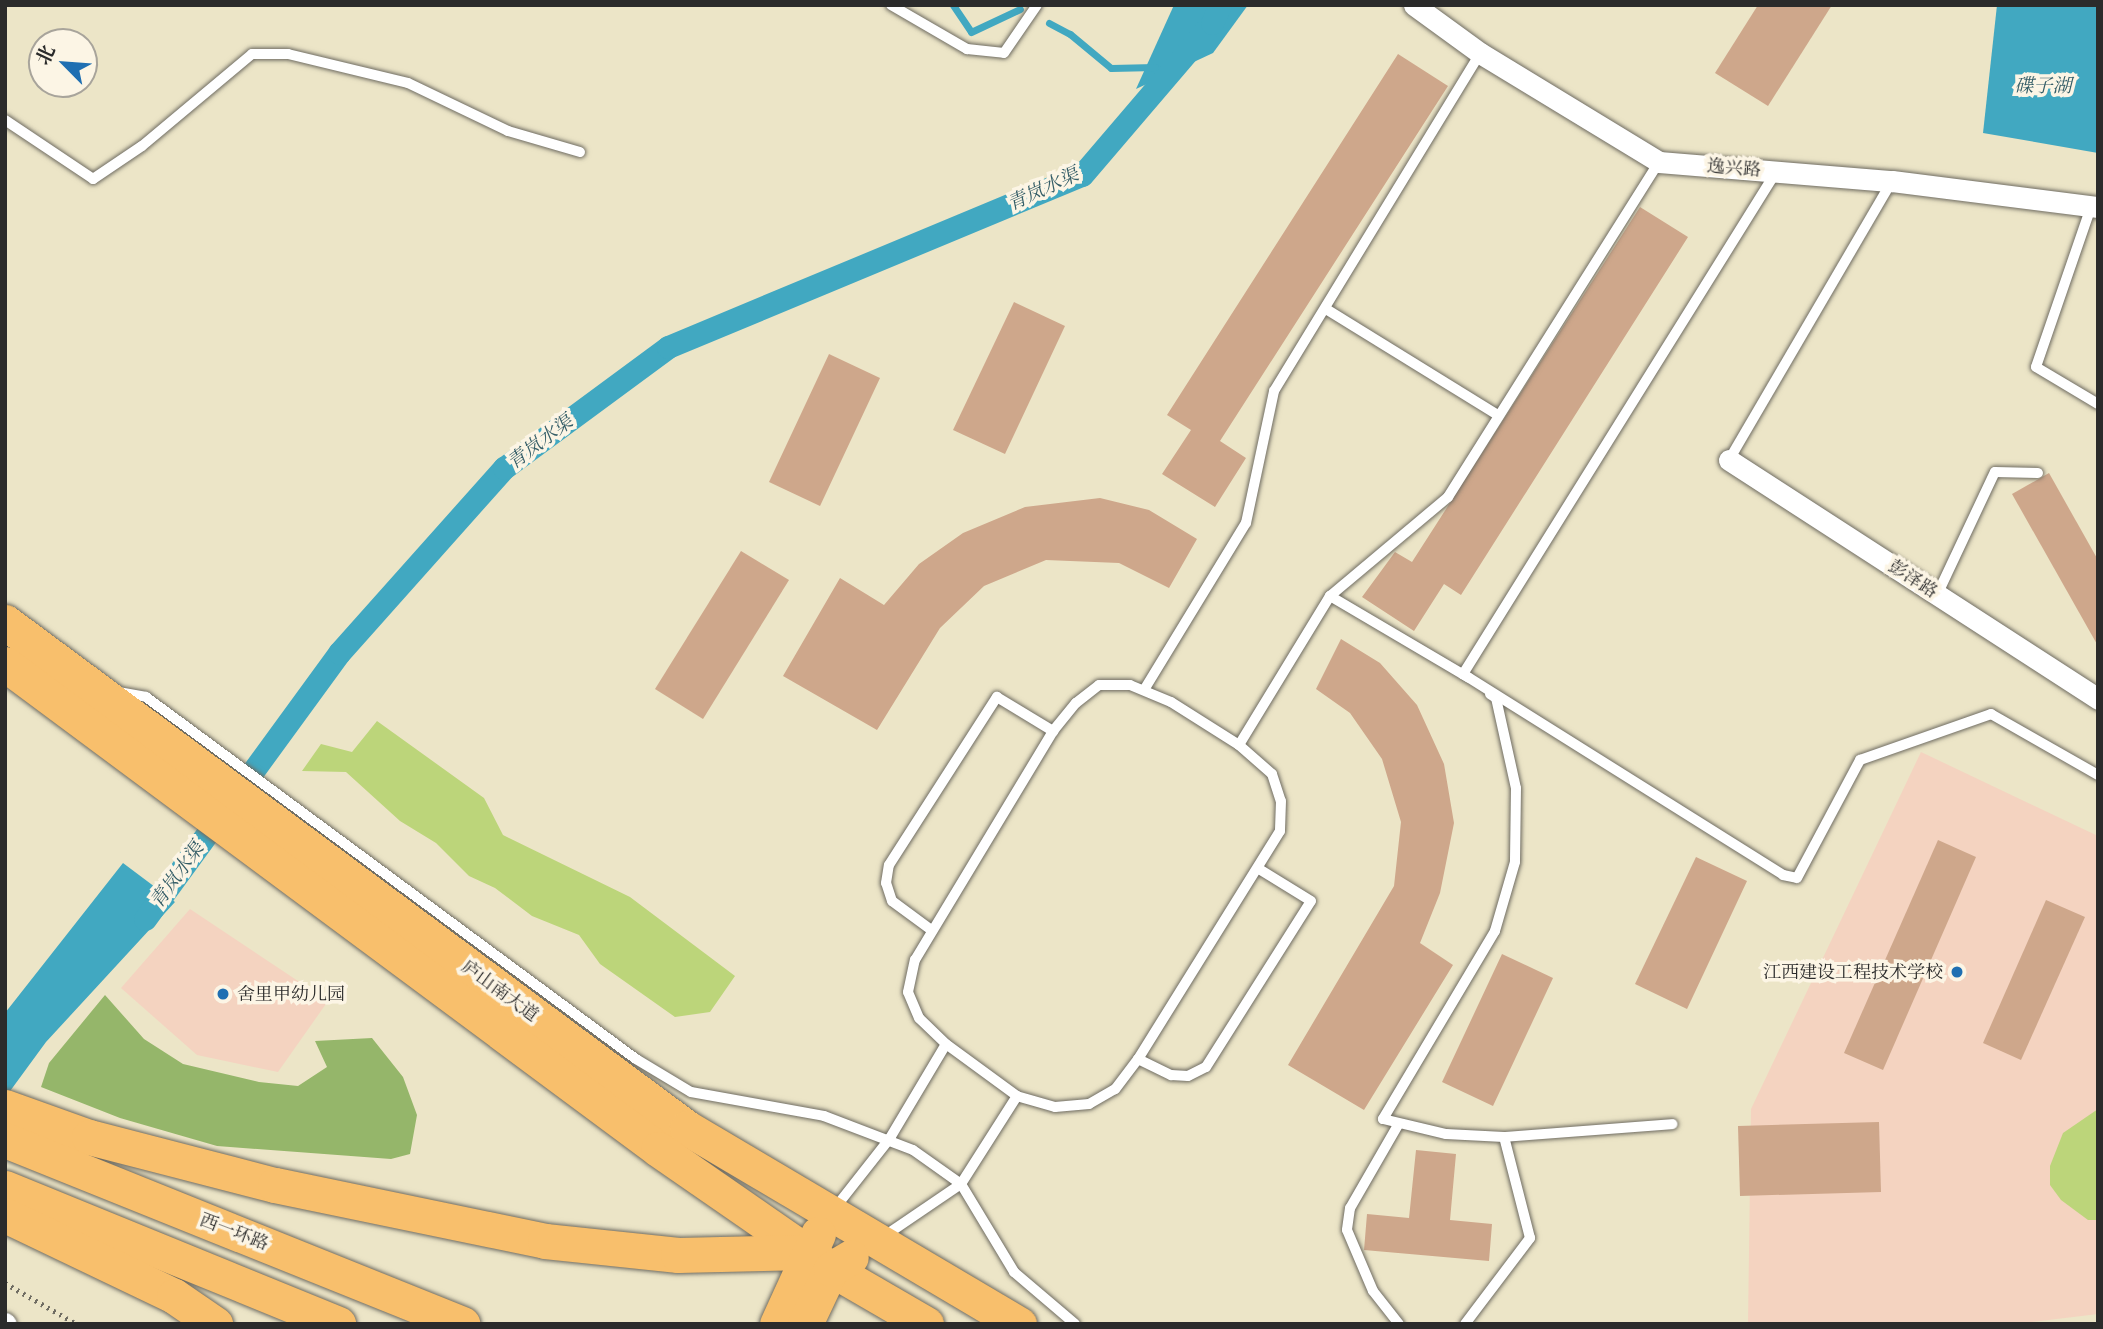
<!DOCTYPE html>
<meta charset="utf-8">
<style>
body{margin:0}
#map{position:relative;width:2103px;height:1329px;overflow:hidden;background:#ece5c7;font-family:"Libre Caslon Text","Noto Serif SC",serif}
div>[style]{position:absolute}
.built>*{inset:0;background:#f4d3c0}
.green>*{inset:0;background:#bcd57a}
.forest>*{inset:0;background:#95b66a}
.water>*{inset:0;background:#41a8c1}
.stream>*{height:7px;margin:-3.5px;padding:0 3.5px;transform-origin:3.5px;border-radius:3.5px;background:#41a8c1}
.canal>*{height:23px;margin:-11.5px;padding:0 11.5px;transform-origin:11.5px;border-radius:11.5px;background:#41a8c1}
.building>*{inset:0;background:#cea78b}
.path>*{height:4.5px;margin-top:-2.25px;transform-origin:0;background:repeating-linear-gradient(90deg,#6f6c62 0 2px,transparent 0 7px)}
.roads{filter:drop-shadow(0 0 2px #6f6c62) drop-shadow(0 0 2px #6f6c62)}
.service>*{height:10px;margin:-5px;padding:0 5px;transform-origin:5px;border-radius:5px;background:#fff}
.minor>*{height:21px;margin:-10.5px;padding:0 10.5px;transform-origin:10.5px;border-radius:10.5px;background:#fff}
.trunk>*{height:35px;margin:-17.5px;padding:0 17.5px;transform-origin:17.5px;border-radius:17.5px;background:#f8bf6c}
.dots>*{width:19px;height:19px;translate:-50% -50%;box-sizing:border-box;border:4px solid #fcf5e5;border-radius:50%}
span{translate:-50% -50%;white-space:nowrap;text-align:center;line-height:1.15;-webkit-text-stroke:7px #fcf5e5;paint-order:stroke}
.street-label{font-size:18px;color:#2b2b2b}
.poi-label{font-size:18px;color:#2b2b2b}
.right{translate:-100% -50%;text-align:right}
.left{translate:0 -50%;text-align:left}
.water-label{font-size:19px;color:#345d67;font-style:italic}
.frame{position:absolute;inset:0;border:7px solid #2b2b2b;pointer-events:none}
.north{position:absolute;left:28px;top:28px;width:70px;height:70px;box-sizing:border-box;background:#fcf5e5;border:2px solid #a8a49b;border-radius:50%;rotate:295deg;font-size:19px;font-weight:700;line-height:28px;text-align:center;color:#2b2b2b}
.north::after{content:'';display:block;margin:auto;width:24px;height:32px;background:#1f6fb2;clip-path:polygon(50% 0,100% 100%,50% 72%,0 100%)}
</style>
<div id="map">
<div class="built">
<div style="clip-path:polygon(1921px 752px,2098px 836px,2098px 1314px,2016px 1324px,1748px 1324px,1751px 1109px)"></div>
<div style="clip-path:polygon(190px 909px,328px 1001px,278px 1072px,197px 1055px,121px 988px)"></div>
</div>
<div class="green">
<div style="clip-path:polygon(377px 721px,484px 798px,503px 835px,630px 897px,735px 976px,710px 1012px,675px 1017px,600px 964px,579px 935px,532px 916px,495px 888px,469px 876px,436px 843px,400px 821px,346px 772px,302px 771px,321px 744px,352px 752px)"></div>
<div style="clip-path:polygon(2098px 1109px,2098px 1220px,2088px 1220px,2061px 1200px,2050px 1185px,2050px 1166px,2063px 1133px)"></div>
</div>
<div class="forest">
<div style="clip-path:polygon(105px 995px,144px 1039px,183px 1064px,259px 1082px,298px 1086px,327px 1067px,315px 1041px,372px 1038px,403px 1077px,417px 1115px,410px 1154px,391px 1159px,217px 1146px,120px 1118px,41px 1087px,49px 1063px)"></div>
</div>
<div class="water">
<div style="clip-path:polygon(1174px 5px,1248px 5px,1213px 53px,1136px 89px)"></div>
<div style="clip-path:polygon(1997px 5px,2098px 5px,2098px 153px,1983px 133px)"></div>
<div style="clip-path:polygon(123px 863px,175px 902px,46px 1042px,5px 1098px,5px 1013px)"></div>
</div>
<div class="stream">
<div style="left:953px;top:5px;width:32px;rotate:56deg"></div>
<div style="left:971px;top:32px;width:54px;rotate:-25.1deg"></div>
<div style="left:1049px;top:23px;width:24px;rotate:28deg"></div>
<div style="left:1070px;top:34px;width:53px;rotate:39.7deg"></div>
<div style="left:1111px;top:68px;width:44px;rotate:-1.3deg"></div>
</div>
<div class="canal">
<div style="left:145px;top:919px;width:329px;rotate:-53.9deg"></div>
<div style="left:339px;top:653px;width:248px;rotate:-48.3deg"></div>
<div style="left:504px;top:468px;width:204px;rotate:-36.4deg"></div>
<div style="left:668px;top:347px;width:448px;rotate:-22.6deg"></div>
<div style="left:1082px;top:175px;width:200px;rotate:-49.5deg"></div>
<div style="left:1212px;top:23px;width:20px;rotate:-66deg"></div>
</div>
<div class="building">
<div style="clip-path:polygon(1758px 5px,1832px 5px,1768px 106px,1715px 73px)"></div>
<div style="clip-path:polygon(1398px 54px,1448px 86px,1220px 441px,1246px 458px,1215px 507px,1162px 474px,1191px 430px,1167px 415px)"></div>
<div style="clip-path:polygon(1640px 207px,1688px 237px,1461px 595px,1444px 584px,1414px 631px,1362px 597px,1395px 552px,1412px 562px)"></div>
<div style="clip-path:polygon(1014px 302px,1065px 326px,1005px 454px,953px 430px)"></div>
<div style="clip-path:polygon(829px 354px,880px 378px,820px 506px,769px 482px)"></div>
<div style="clip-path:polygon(2049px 473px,2098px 560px,2098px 646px,2012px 494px)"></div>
<div style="clip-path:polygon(1100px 498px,1149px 510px,1197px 539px,1169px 588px,1119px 563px,1046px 560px,984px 586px,940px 628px,877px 730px,783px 676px,840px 578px,884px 605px,919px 564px,963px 533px,1025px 507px)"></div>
<div style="clip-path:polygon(741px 551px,789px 580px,703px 719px,655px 689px)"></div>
<div style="clip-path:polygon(1341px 639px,1380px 663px,1417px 705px,1444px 764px,1454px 823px,1440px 893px,1420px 943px,1453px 965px,1364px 1110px,1288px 1065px,1394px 886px,1401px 822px,1382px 759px,1350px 713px,1316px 689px)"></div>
<div style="clip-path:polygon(1938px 840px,1976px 857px,1883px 1070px,1844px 1053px)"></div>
<div style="clip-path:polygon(1696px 857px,1747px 881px,1687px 1009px,1635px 984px)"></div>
<div style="clip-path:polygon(2046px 900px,2085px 917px,2021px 1060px,1983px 1043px)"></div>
<div style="clip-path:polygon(1502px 954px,1553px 978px,1493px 1106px,1442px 1082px)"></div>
<div style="clip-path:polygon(1879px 1122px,1881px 1192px,1740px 1196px,1738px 1126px)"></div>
<div style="clip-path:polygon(1416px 1150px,1456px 1154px,1450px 1220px,1492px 1224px,1489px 1261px,1364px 1250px,1367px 1214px,1409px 1218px)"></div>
</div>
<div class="path">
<div style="left:5px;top:1283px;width:83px;rotate:29.7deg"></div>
</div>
<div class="roads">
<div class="service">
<div style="left:891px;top:5px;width:88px;rotate:30.1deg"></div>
<div style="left:967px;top:49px;width:37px;rotate:6deg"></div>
<div style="left:1004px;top:53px;width:58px;rotate:-55.5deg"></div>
<div style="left:5px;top:120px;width:106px;rotate:33.8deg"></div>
<div style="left:93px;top:179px;width:59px;rotate:-34deg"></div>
<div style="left:142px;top:146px;width:143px;rotate:-39.9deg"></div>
<div style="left:252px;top:54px;width:36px"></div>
<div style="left:288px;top:54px;width:123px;rotate:13.6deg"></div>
<div style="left:408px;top:83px;width:111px;rotate:25.6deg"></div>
<div style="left:508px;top:131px;width:75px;rotate:16.3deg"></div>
<div style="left:1776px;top:172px;width:592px;rotate:121.94deg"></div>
<div style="left:1463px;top:674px;width:378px;rotate:32.1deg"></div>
<div style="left:1783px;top:875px;width:14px;rotate:12deg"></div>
<div style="left:1797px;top:878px;width:134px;rotate:-61.9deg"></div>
<div style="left:1860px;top:760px;width:139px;rotate:-19.3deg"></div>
<div style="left:1991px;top:714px;width:123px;rotate:29.7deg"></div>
<div style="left:2091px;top:207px;width:169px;rotate:109deg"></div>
<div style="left:2036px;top:367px;width:72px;rotate:30.8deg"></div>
<div style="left:1326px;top:309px;width:203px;rotate:31.7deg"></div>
<div style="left:1729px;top:460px;width:323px;rotate:-59.7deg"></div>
<div style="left:1937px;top:595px;width:136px;rotate:-64.8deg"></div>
<div style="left:1995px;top:472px;width:43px;rotate:1.3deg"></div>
<div style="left:1330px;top:596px;width:161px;rotate:30.5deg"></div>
<div style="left:1144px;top:690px;width:196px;rotate:-58.6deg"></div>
<div style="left:1246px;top:523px;width:135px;rotate:-78deg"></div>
<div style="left:1274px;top:391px;width:396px;rotate:-58.6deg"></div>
<div style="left:119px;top:692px;width:27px;rotate:10deg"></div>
<div style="left:146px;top:697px;width:609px;rotate:36.46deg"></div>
<div style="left:636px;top:1059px;width:64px;rotate:31deg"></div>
<div style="left:691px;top:1092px;width:135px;rotate:10.2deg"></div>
<div style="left:824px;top:1116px;width:95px;rotate:20.9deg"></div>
<div style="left:913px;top:1150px;width:59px;rotate:35.3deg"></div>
<div style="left:961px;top:1184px;width:103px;rotate:58.9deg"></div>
<div style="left:1014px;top:1272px;width:80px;rotate:40.4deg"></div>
<div style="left:1490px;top:694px;width:7px;rotate:34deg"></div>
<div style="left:1496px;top:698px;width:92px;rotate:77.5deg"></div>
<div style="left:1516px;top:788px;width:74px;rotate:90.8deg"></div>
<div style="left:1515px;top:862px;width:72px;rotate:106.2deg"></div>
<div style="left:1495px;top:931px;width:219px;rotate:120.8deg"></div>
<div style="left:1383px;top:1119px;width:65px;rotate:13.4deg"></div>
<div style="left:1446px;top:1134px;width:58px;rotate:3deg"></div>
<div style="left:1504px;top:1137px;width:169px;rotate:-4.4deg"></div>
<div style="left:1239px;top:745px;width:175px;rotate:-58.6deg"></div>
<div style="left:1330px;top:596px;width:154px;rotate:-40deg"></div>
<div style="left:1448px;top:497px;width:396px;rotate:-57.8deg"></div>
<div style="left:930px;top:929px;width:47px;rotate:-143.6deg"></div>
<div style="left:892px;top:901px;width:19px;rotate:-108deg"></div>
<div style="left:886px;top:883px;width:18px;rotate:-81deg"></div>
<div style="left:889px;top:865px;width:200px;rotate:-57.3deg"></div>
<div style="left:997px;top:697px;width:66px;rotate:31.3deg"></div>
<div style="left:946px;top:1044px;width:88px;rotate:36.2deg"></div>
<div style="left:1138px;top:1059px;width:37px;rotate:26deg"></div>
<div style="left:1171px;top:1075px;width:17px;rotate:3deg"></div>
<div style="left:1188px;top:1076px;width:20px;rotate:-27deg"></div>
<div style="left:1206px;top:1067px;width:196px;rotate:-57.7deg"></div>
<div style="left:1311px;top:901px;width:61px;rotate:-148.4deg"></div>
<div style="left:1398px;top:1125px;width:96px;rotate:120deg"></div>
<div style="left:1350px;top:1208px;width:22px;rotate:98deg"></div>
<div style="left:1347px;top:1230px;width:66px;rotate:66.9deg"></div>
<div style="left:1373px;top:1291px;width:42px;rotate:51.8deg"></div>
<div style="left:835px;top:1208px;width:89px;rotate:-51.8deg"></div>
<div style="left:890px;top:1138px;width:109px;rotate:-59.2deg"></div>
<div style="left:946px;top:1044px;width:37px;rotate:-136deg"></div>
<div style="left:919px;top:1018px;width:28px;rotate:-113deg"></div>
<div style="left:908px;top:992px;width:33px;rotate:-78deg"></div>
<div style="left:915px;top:960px;width:267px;rotate:-58.9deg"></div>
<div style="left:1053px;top:731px;width:36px;rotate:-51deg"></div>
<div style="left:1076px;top:703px;width:29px;rotate:-38deg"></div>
<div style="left:1099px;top:685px;width:31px"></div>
<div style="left:1130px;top:685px;width:44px;rotate:22.5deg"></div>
<div style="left:1171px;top:702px;width:80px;rotate:32.3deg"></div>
<div style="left:1239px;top:745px;width:44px;rotate:41.3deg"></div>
<div style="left:1272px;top:774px;width:28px;rotate:72deg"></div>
<div style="left:1281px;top:801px;width:30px;rotate:92deg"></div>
<div style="left:1280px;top:831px;width:269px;rotate:121.9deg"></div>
<div style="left:1138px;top:1059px;width:38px;rotate:127deg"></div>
<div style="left:1115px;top:1089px;width:30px;rotate:150deg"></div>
<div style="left:1089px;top:1104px;width:34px;rotate:175deg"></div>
<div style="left:1055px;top:1107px;width:40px;rotate:-164deg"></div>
<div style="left:1017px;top:1096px;width:104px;rotate:122.5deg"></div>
<div style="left:961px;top:1184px;width:94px;rotate:145.8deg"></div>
<div style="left:1465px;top:1324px;width:108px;rotate:-52.9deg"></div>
<div style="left:1530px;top:1238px;width:104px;rotate:-104.4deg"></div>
</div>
<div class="minor">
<div style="left:1414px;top:5px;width:82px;rotate:36deg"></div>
<div style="left:1480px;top:53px;width:210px;rotate:31.3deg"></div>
<div style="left:1659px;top:162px;width:234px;rotate:4.7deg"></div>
<div style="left:1892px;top:181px;width:208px;rotate:7.2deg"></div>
<div style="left:1729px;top:460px;width:440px;rotate:32.9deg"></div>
<div style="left:5px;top:1323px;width:1px;rotate:45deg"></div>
</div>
<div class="trunk">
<div style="left:5px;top:622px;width:849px;rotate:36.57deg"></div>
<div style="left:687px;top:1128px;width:386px;rotate:30.6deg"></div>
<div style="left:5px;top:664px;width:813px;rotate:36.6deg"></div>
<div style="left:658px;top:1149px;width:211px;rotate:34.7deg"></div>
<div style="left:831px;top:1269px;width:110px;rotate:30.1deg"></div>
<div style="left:5px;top:1107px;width:89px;rotate:19.7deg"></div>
<div style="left:89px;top:1137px;width:192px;rotate:14.5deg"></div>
<div style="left:275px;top:1185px;width:276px;rotate:11.7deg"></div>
<div style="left:545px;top:1241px;width:134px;rotate:6deg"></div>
<div style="left:678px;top:1255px;width:128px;rotate:-1.3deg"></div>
<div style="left:5px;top:1140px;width:493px;rotate:21.9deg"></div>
<div style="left:5px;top:1188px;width:360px;rotate:22.2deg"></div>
<div style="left:5px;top:1215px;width:187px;rotate:25.6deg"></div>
<div style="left:174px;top:1296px;width:50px;rotate:34.3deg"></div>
<div style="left:777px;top:1324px;width:99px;rotate:-65.5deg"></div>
<div style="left:805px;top:1324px;width:61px;rotate:-64.7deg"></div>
<div style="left:831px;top:1269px;width:23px;rotate:-31deg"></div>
</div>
</div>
<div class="dots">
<div style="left:1957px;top:972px;background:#1f6fb2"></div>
<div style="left:223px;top:994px;background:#1f6fb2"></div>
</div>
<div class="street-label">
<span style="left:1734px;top:168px;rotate:5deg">逸兴路</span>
<span style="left:1913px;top:579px;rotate:33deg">彭泽路</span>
<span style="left:500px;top:991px;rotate:36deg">庐山南大道</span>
<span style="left:234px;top:1232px;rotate:21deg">西一环路</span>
</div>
<div class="poi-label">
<span class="right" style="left:1943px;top:972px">江西建设工程技术学校</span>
<span class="left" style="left:237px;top:994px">舍里甲幼儿园</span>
</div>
<div class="water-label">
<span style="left:2043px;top:86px">碟子湖</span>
<span style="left:1043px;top:189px;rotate:-25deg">青岚水渠</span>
<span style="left:540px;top:442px;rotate:-37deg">青岚水渠</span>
<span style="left:177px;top:875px;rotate:-54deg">青岚水渠</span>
</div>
<div class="frame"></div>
<div class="north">北</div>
</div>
